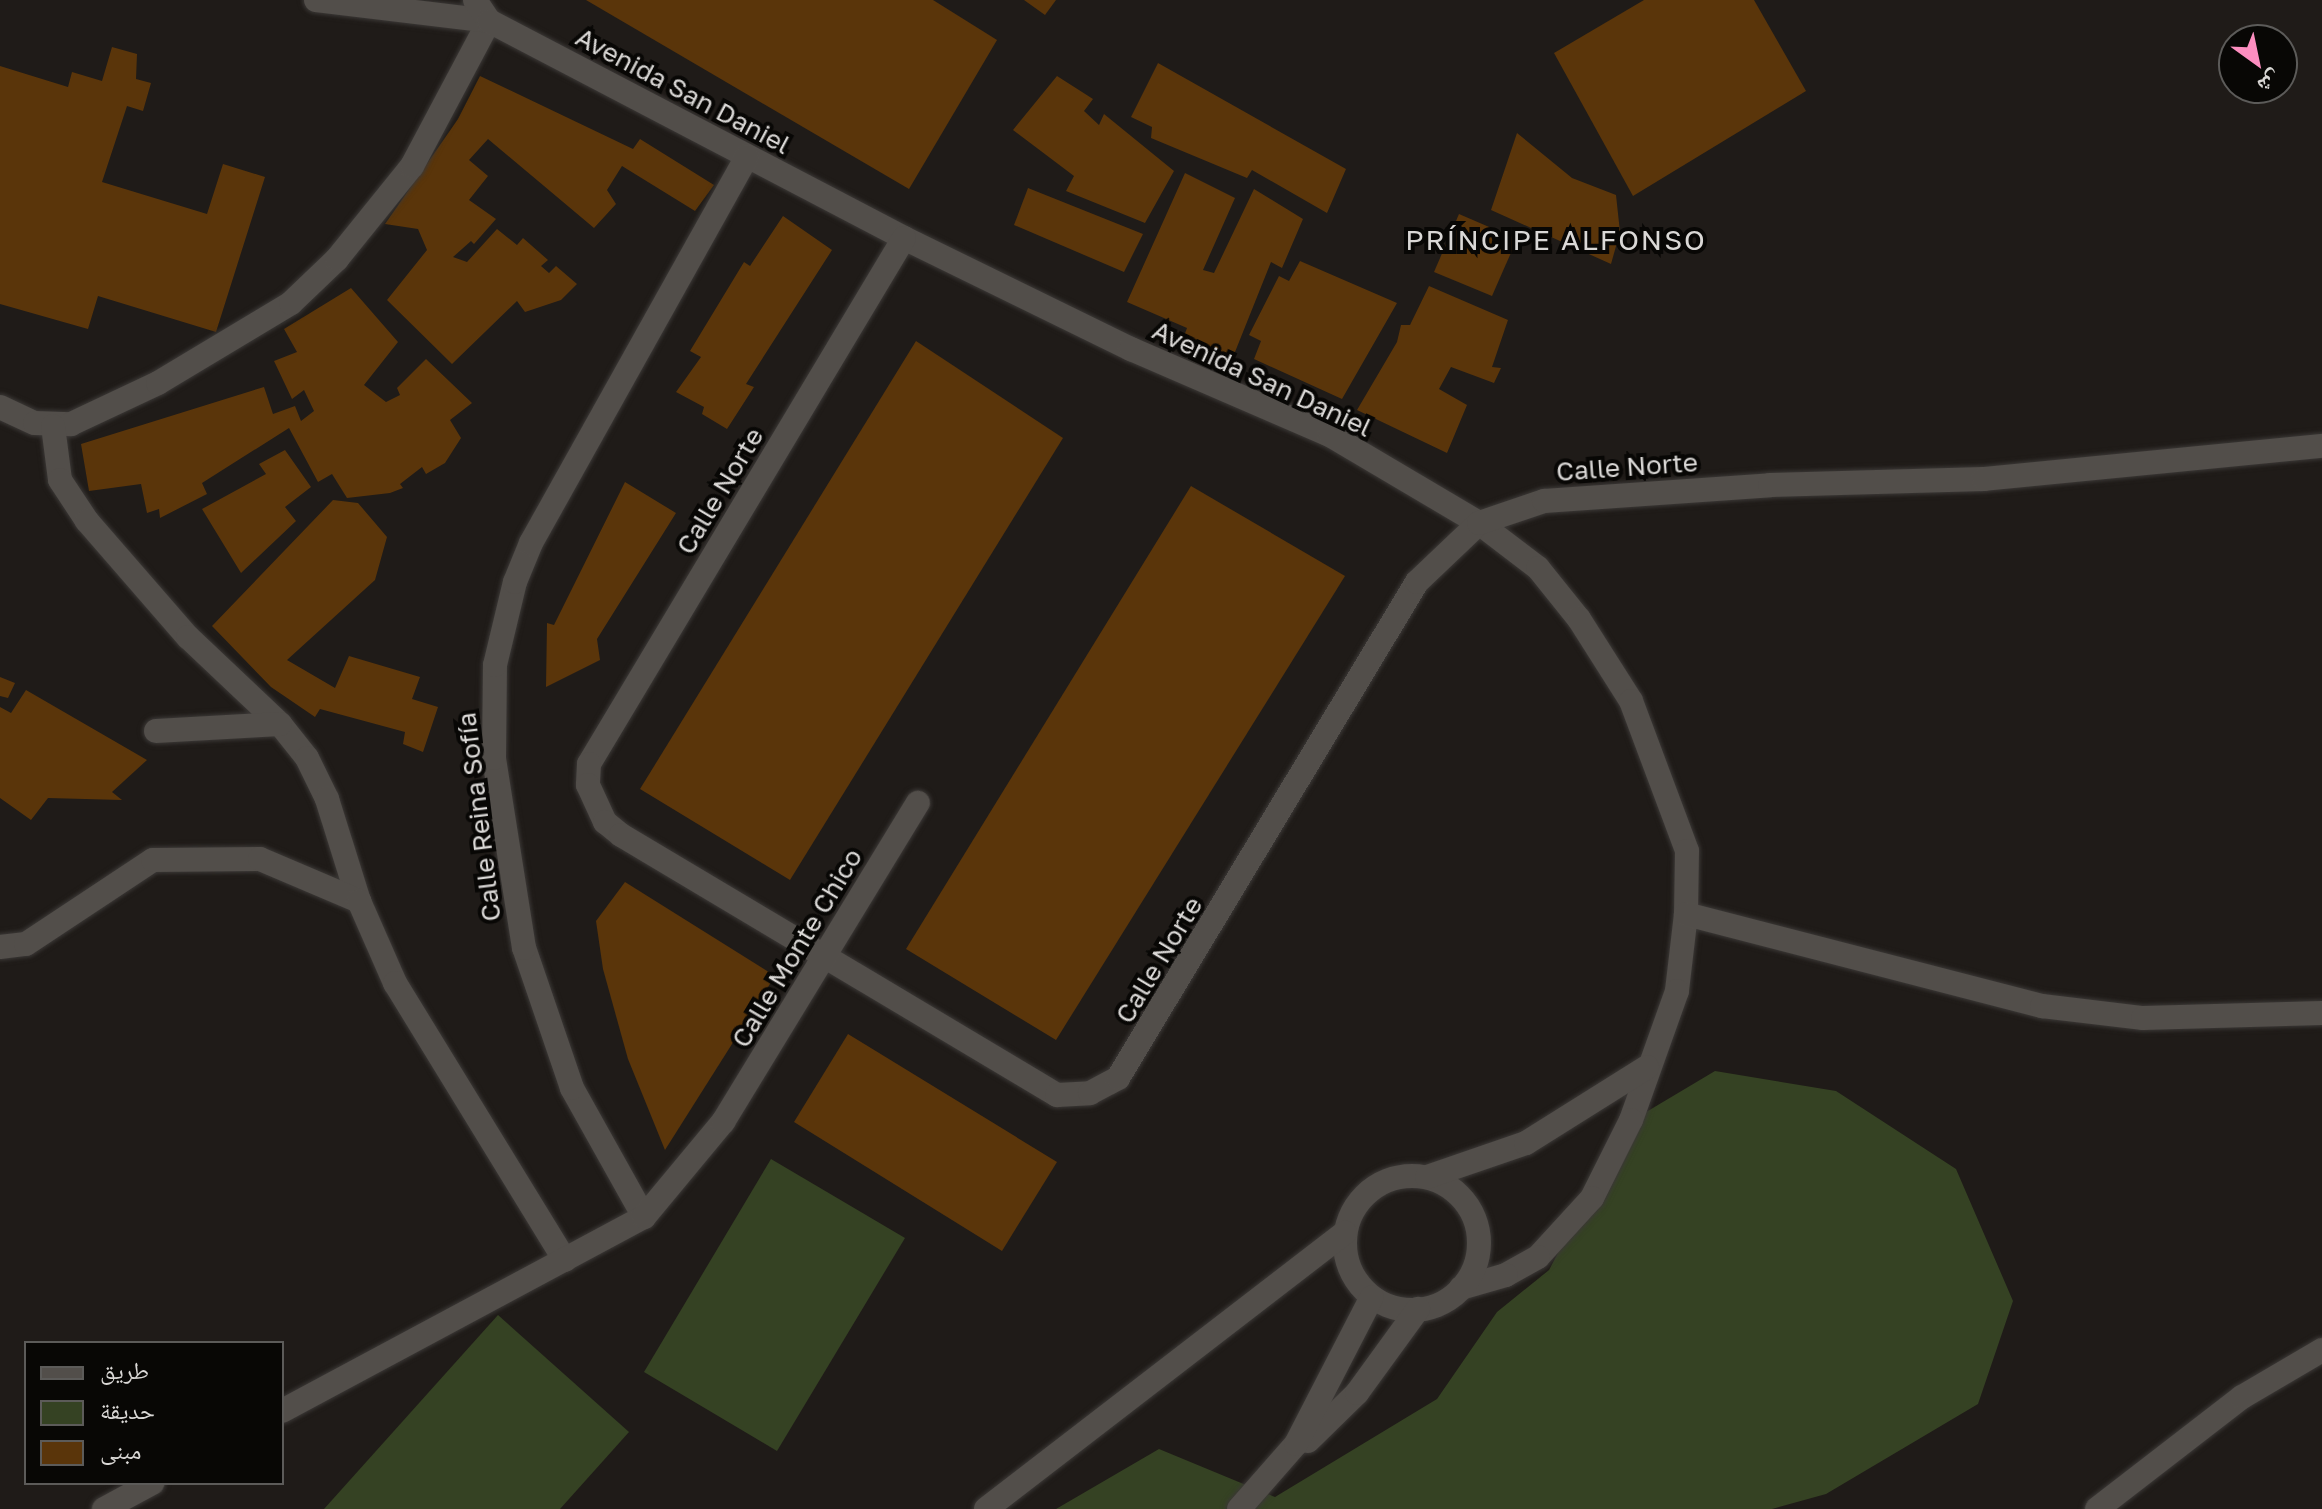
<!DOCTYPE html>
<meta charset="utf-8">
<style>
body{margin:0}
#map{position:relative;width:2322px;height:1509px;overflow:hidden;background:#1f1b18;font-family:"Golos Text","Noto Naskh Arabic",sans-serif}
div>[style]{position:absolute}
.green>*{inset:0;background:#354223}
.building>*{inset:0;background:#5a350a}
.roads{filter:drop-shadow(0 0 2px #3b3836) drop-shadow(0 0 2px #3b3836)}
.lane>*{height:24px;margin:-12px;padding:0 12px;transform-origin:12px;border-radius:12px;background:#524e4a}
.street>*{height:24px;margin:-12px;padding:0 12px;transform-origin:12px;border-radius:12px;background:#524e4a}
.street>.ring{margin:-12px;padding:0;box-sizing:content-box;background:none;border:24px solid #524e4a;border-radius:50%}
.secondary>*{height:24px;margin:-12px;padding:0 12px;transform-origin:12px;border-radius:12px;background:#524e4a}
span{translate:-50% -50%;white-space:nowrap;text-align:center;line-height:1.15;-webkit-text-stroke:8px #080705;paint-order:stroke}
.street-label{font-size:26px;color:#dad8d6}
.neighbourhood-label{font-size:28px;color:#dad8d6;letter-spacing:2px}
.legend{position:absolute;left:24px;top:1341px;width:260px;height:144px;box-sizing:border-box;background:#080705;border:2px solid #5c5b59;margin:0;padding:10px 14px;list-style:none;font-size:24px;color:#dad8d6}
.legend li{display:flex;align-items:center;gap:16px;height:40px}
.legend b{width:40px;border:2px solid #5c5b59}
.north{position:absolute;left:2218px;top:24px;width:80px;height:80px;box-sizing:border-box;background:#080705;border:2px solid #5c5b59;border-radius:50%;rotate:147deg;font-size:22px;font-weight:700;line-height:32px;text-align:center;color:#dad8d6}
.north::after{content:'';display:block;margin:auto;width:28px;height:36px;background:#fd8ec0;clip-path:polygon(50% 0,100% 100%,50% 72%,0 100%)}
</style>
<div id="map">
<div class="green">
<div style="clip-path:polygon(1715px 1071px,1836px 1091px,1956px 1169px,2013px 1301px,1978px 1404px,1826px 1494px,1772px 1509px,1056px 1509px,1159px 1449px,1275px 1497px,1437px 1399px,1497px 1312px,1549px 1270px,1626px 1124px)"></div>
<div style="clip-path:polygon(771px 1159px,905px 1238px,777px 1451px,644px 1372px)"></div>
<div style="clip-path:polygon(498px 1315px,629px 1432px,560px 1509px,324px 1509px)"></div>
</div>
<div class="building">
<div style="clip-path:polygon(586px 0,933px 0,997px 40px,909px 189px)"></div>
<div style="clip-path:polygon(1024px 0,1056px 0,1045px 15px)"></div>
<div style="clip-path:polygon(1644px 0,1754px 0,1806px 91px,1633px 196px,1554px 53px)"></div>
<div style="clip-path:polygon(112px 47px,137px 54px,136px 79px,151px 83px,143px 111px,127px 106px,102px 182px,207px 214px,223px 164px,265px 177px,216px 332px,98px 296px,88px 329px,0 304px,0 66px,68px 87px,72px 72px,102px 81px)"></div>
<div style="clip-path:polygon(1158px 63px,1346px 169px,1327px 213px,1252px 170px,1247px 178px,1151px 138px,1152px 127px,1131px 117px)"></div>
<div style="clip-path:polygon(480px 76px,633px 149px,640px 139px,714px 185px,695px 211px,622px 166px,607px 190px,616px 204px,594px 228px,488px 139px,469px 160px,488px 176px,469px 200px,496px 219px,474px 244px,471px 241px,453px 257px,467px 262px,497px 229px,517px 245px,523px 238px,548px 260px,541px 266px,549px 273px,556px 266px,577px 284px,561px 300px,525px 312px,517px 301px,452px 364px,387px 300px,427px 250px,418px 229px,385px 224px,458px 119px)"></div>
<div style="clip-path:polygon(1057px 76px,1093px 99px,1084px 111px,1099px 125px,1104px 114px,1174px 171px,1145px 223px,1066px 191px,1074px 176px,1013px 130px)"></div>
<div style="clip-path:polygon(1517px 133px,1572px 178px,1616px 195px,1620px 232px,1611px 264px,1491px 210px)"></div>
<div style="clip-path:polygon(1185px 173px,1235px 198px,1203px 270px,1214px 273px,1254px 189px,1303px 219px,1282px 268px,1271px 262px,1233px 357px,1184px 336px,1187px 328px,1127px 302px)"></div>
<div style="clip-path:polygon(1028px 188px,1143px 234px,1124px 272px,1014px 225px)"></div>
<div style="clip-path:polygon(1459px 214px,1517px 239px,1492px 296px,1434px 272px)"></div>
<div style="clip-path:polygon(783px 216px,832px 250px,746px 384px,754px 387px,727px 429px,702px 414px,704px 407px,676px 392px,701px 357px,690px 351px,744px 262px,750px 266px)"></div>
<div style="clip-path:polygon(1300px 261px,1397px 303px,1342px 399px,1254px 359px,1261px 341px,1249px 335px,1279px 276px,1289px 281px)"></div>
<div style="clip-path:polygon(1429px 286px,1508px 320px,1492px 367px,1501px 368px,1494px 383px,1451px 367px,1439px 389px,1467px 405px,1447px 453px,1357px 410px,1397px 342px,1401px 325px,1410px 325px)"></div>
<div style="clip-path:polygon(351px 288px,398px 342px,364px 385px,386px 402px,400px 395px,397px 388px,426px 359px,472px 403px,450px 420px,461px 438px,445px 463px,426px 474px,422px 467px,400px 484px,403px 488px,390px 493px,347px 498px,332px 474px,318px 482px,289px 428px,202px 483px,207px 494px,160px 518px,159px 509px,147px 513px,141px 484px,89px 491px,81px 444px,264px 387px,273px 414px,295px 406px,301px 421px,314px 411px,304px 390px,292px 399px,274px 361px,297px 352px,284px 329px)"></div>
<div style="clip-path:polygon(916px 341px,1063px 438px,790px 880px,640px 789px)"></div>
<div style="clip-path:polygon(285px 450px,311px 487px,285px 507px,296px 521px,241px 573px,202px 509px,266px 474px,259px 464px)"></div>
<div style="clip-path:polygon(625px 482px,676px 513px,597px 639px,600px 660px,546px 687px,547px 623px,554px 625px)"></div>
<div style="clip-path:polygon(1191px 486px,1345px 576px,1056px 1040px,906px 949px)"></div>
<div style="clip-path:polygon(333px 500px,358px 503px,387px 537px,375px 580px,287px 660px,335px 688px,349px 656px,420px 677px,412px 699px,438px 707px,423px 752px,403px 744px,405px 732px,320px 709px,315px 717px,271px 687px,212px 626px)"></div>
<div style="clip-path:polygon(0 677px,15px 683px,8px 698px,0 696px)"></div>
<div style="clip-path:polygon(26px 690px,147px 760px,112px 792px,122px 800px,48px 798px,31px 820px,0 798px,0 707px,11px 713px)"></div>
<div style="clip-path:polygon(625px 882px,775px 976px,665px 1150px,628px 1059px,603px 969px,596px 921px)"></div>
<div style="clip-path:polygon(848px 1034px,1057px 1162px,1002px 1251px,794px 1122px)"></div>
</div>
<div class="roads">
<div class="lane">
<div style="left:0;top:407px;width:38px;rotate:25deg"></div>
<div style="left:35px;top:423px;width:36px;rotate:2deg"></div>
<div style="left:71px;top:424px;width:96px;rotate:-25.2deg"></div>
<div style="left:158px;top:383px;width:155px;rotate:-31deg"></div>
<div style="left:291px;top:303px;width:64px;rotate:-43.7deg"></div>
<div style="left:337px;top:259px;width:119px;rotate:-51.1deg"></div>
<div style="left:412px;top:166px;width:164px;rotate:-62deg"></div>
<div style="left:53px;top:426px;width:54px;rotate:82.6deg"></div>
<div style="left:60px;top:480px;width:49px;rotate:56.6deg"></div>
<div style="left:87px;top:521px;width:154px;rotate:49deg"></div>
<div style="left:188px;top:637px;width:127px;rotate:43.4deg"></div>
<div style="left:280px;top:724px;width:43px;rotate:51.5deg"></div>
<div style="left:307px;top:758px;width:46px;rotate:64deg"></div>
<div style="left:327px;top:799px;width:107px;rotate:72.6deg"></div>
<div style="left:0;top:947px;width:26px;rotate:-7deg"></div>
<div style="left:26px;top:944px;width:152px;rotate:-33.5deg"></div>
<div style="left:153px;top:860px;width:107px;rotate:-0.5deg"></div>
<div style="left:260px;top:859px;width:108px;rotate:23deg"></div>
</div>
<div class="street">
<div style="left:316px;top:0;width:174px;rotate:6.9deg"></div>
<div style="left:475px;top:0;width:25px;rotate:56deg"></div>
<div style="left:489px;top:21px;width:468px;rotate:27.6deg"></div>
<div style="left:904px;top:238px;width:253px;rotate:26.1deg"></div>
<div style="left:1131px;top:349px;width:217px;rotate:23.4deg"></div>
<div style="left:1330px;top:435px;width:173px;rotate:30.6deg"></div>
<div style="left:1479px;top:523px;width:74px;rotate:37.3deg"></div>
<div style="left:1538px;top:568px;width:65px;rotate:51.2deg"></div>
<div style="left:1579px;top:619px;width:97px;rotate:57.6deg"></div>
<div style="left:1631px;top:701px;width:160px;rotate:69.5deg"></div>
<div style="left:1687px;top:851px;width:63px;rotate:90.9deg"></div>
<div style="left:1686px;top:914px;width:78px;rotate:96.7deg"></div>
<div style="left:1677px;top:991px;width:137px;rotate:109.6deg"></div>
<div style="left:1631px;top:1120px;width:87px;rotate:116.6deg"></div>
<div style="left:1592px;top:1198px;width:80px;rotate:132.5deg"></div>
<div style="left:1538px;top:1257px;width:37px;rotate:151deg"></div>
<div style="left:1506px;top:1275px;width:47px;rotate:163.9deg"></div>
<div style="left:904px;top:238px;width:613px;rotate:120.92deg"></div>
<div style="left:589px;top:764px;width:21px;rotate:93deg"></div>
<div style="left:588px;top:785px;width:41px;rotate:65.3deg"></div>
<div style="left:605px;top:822px;width:21px;rotate:39deg"></div>
<div style="left:621px;top:835px;width:508px;rotate:30.81deg"></div>
<div style="left:1057px;top:1095px;width:33px;rotate:-3deg"></div>
<div style="left:1090px;top:1093px;width:32px;rotate:-28deg"></div>
<div style="left:1118px;top:1078px;width:579px;rotate:-58.92deg"></div>
<div style="left:1417px;top:582px;width:86px;rotate:-43.6deg"></div>
<div style="left:1479px;top:523px;width:69px;rotate:-18.7deg"></div>
<div style="left:1544px;top:501px;width:227px;rotate:-4deg"></div>
<div style="left:1770px;top:485px;width:214px;rotate:-1.6deg"></div>
<div style="left:1984px;top:479px;width:340px;rotate:-5.6deg"></div>
<div style="left:156px;top:731px;width:124px;rotate:-3.2deg"></div>
<div style="left:359px;top:901px;width:90px;rotate:66.3deg"></div>
<div style="left:395px;top:983px;width:325px;rotate:58.5deg"></div>
<div style="left:1686px;top:914px;width:368px;rotate:14.5deg"></div>
<div style="left:2042px;top:1006px;width:102px;rotate:6.8deg"></div>
<div style="left:2143px;top:1018px;width:179px;rotate:-1.6deg"></div>
<div class="ring" style="left:1345px;top:1176px;width:110px;height:110px"></div>
<div style="left:1427px;top:1177px;width:105px;rotate:-19deg"></div>
<div style="left:1526px;top:1143px;width:143px;rotate:-32.1deg"></div>
<div style="left:644px;top:1217px;width:148px;rotate:-119.2deg"></div>
<div style="left:572px;top:1088px;width:148px;rotate:-108.9deg"></div>
<div style="left:524px;top:948px;width:192px;rotate:-99deg"></div>
<div style="left:494px;top:758px;width:93px;rotate:-89.4deg"></div>
<div style="left:495px;top:665px;width:85px;rotate:-76.5deg"></div>
<div style="left:515px;top:582px;width:42px;rotate:-67.7deg"></div>
<div style="left:531px;top:543px;width:443px;rotate:-60.8deg"></div>
<div style="left:282px;top:1411px;width:411px;rotate:-28.2deg"></div>
<div style="left:644px;top:1217px;width:124px;rotate:-50.3deg"></div>
<div style="left:723px;top:1122px;width:374px;rotate:-58.6deg"></div>
<div style="left:1308px;top:1441px;width:69px;rotate:-44.4deg"></div>
<div style="left:1357px;top:1393px;width:104px;rotate:-54deg"></div>
<div style="left:104px;top:1509px;width:55px;rotate:-28.4deg"></div>
<div style="left:986px;top:1509px;width:453px;rotate:-37.6deg"></div>
<div style="left:1239px;top:1509px;width:86px;rotate:-48.8deg"></div>
<div style="left:1296px;top:1444px;width:165px;rotate:-62.7deg"></div>
</div>
<div class="secondary">
<div style="left:2097px;top:1509px;width:183px;rotate:-37.7deg"></div>
<div style="left:2242px;top:1397px;width:93px;rotate:-30.4deg"></div>
</div>
</div>
<div class="street-label">
<span style="left:683px;top:91px;rotate:28deg">Avenida San Daniel</span>
<span style="left:1262px;top:379px;rotate:25deg">Avenida San Daniel</span>
<span style="left:1627px;top:467px;rotate:-4deg">Calle Norte</span>
<span style="left:720px;top:491px;rotate:-59deg">Calle Norte</span>
<span style="left:479px;top:817px;rotate:-97deg">Calle Reina Sofía</span>
<span style="left:797px;top:948px;rotate:-59deg">Calle Monte Chico</span>
<span style="left:1159px;top:960px;rotate:-59deg">Calle Norte</span>
</div>
<div class="neighbourhood-label">
<span style="left:1556px;top:240px">PRÍNCIPE ALFONSO</span>
</div>
<ul class="legend">
<li><b style="height:10px;background:#524e4a"></b>طريق</li>
<li><b style="height:22px;background:#354223"></b>حديقة</li>
<li><b style="height:22px;background:#5a350a"></b>مبنى</li>
</ul>
<div class="north">ش</div>
</div>
